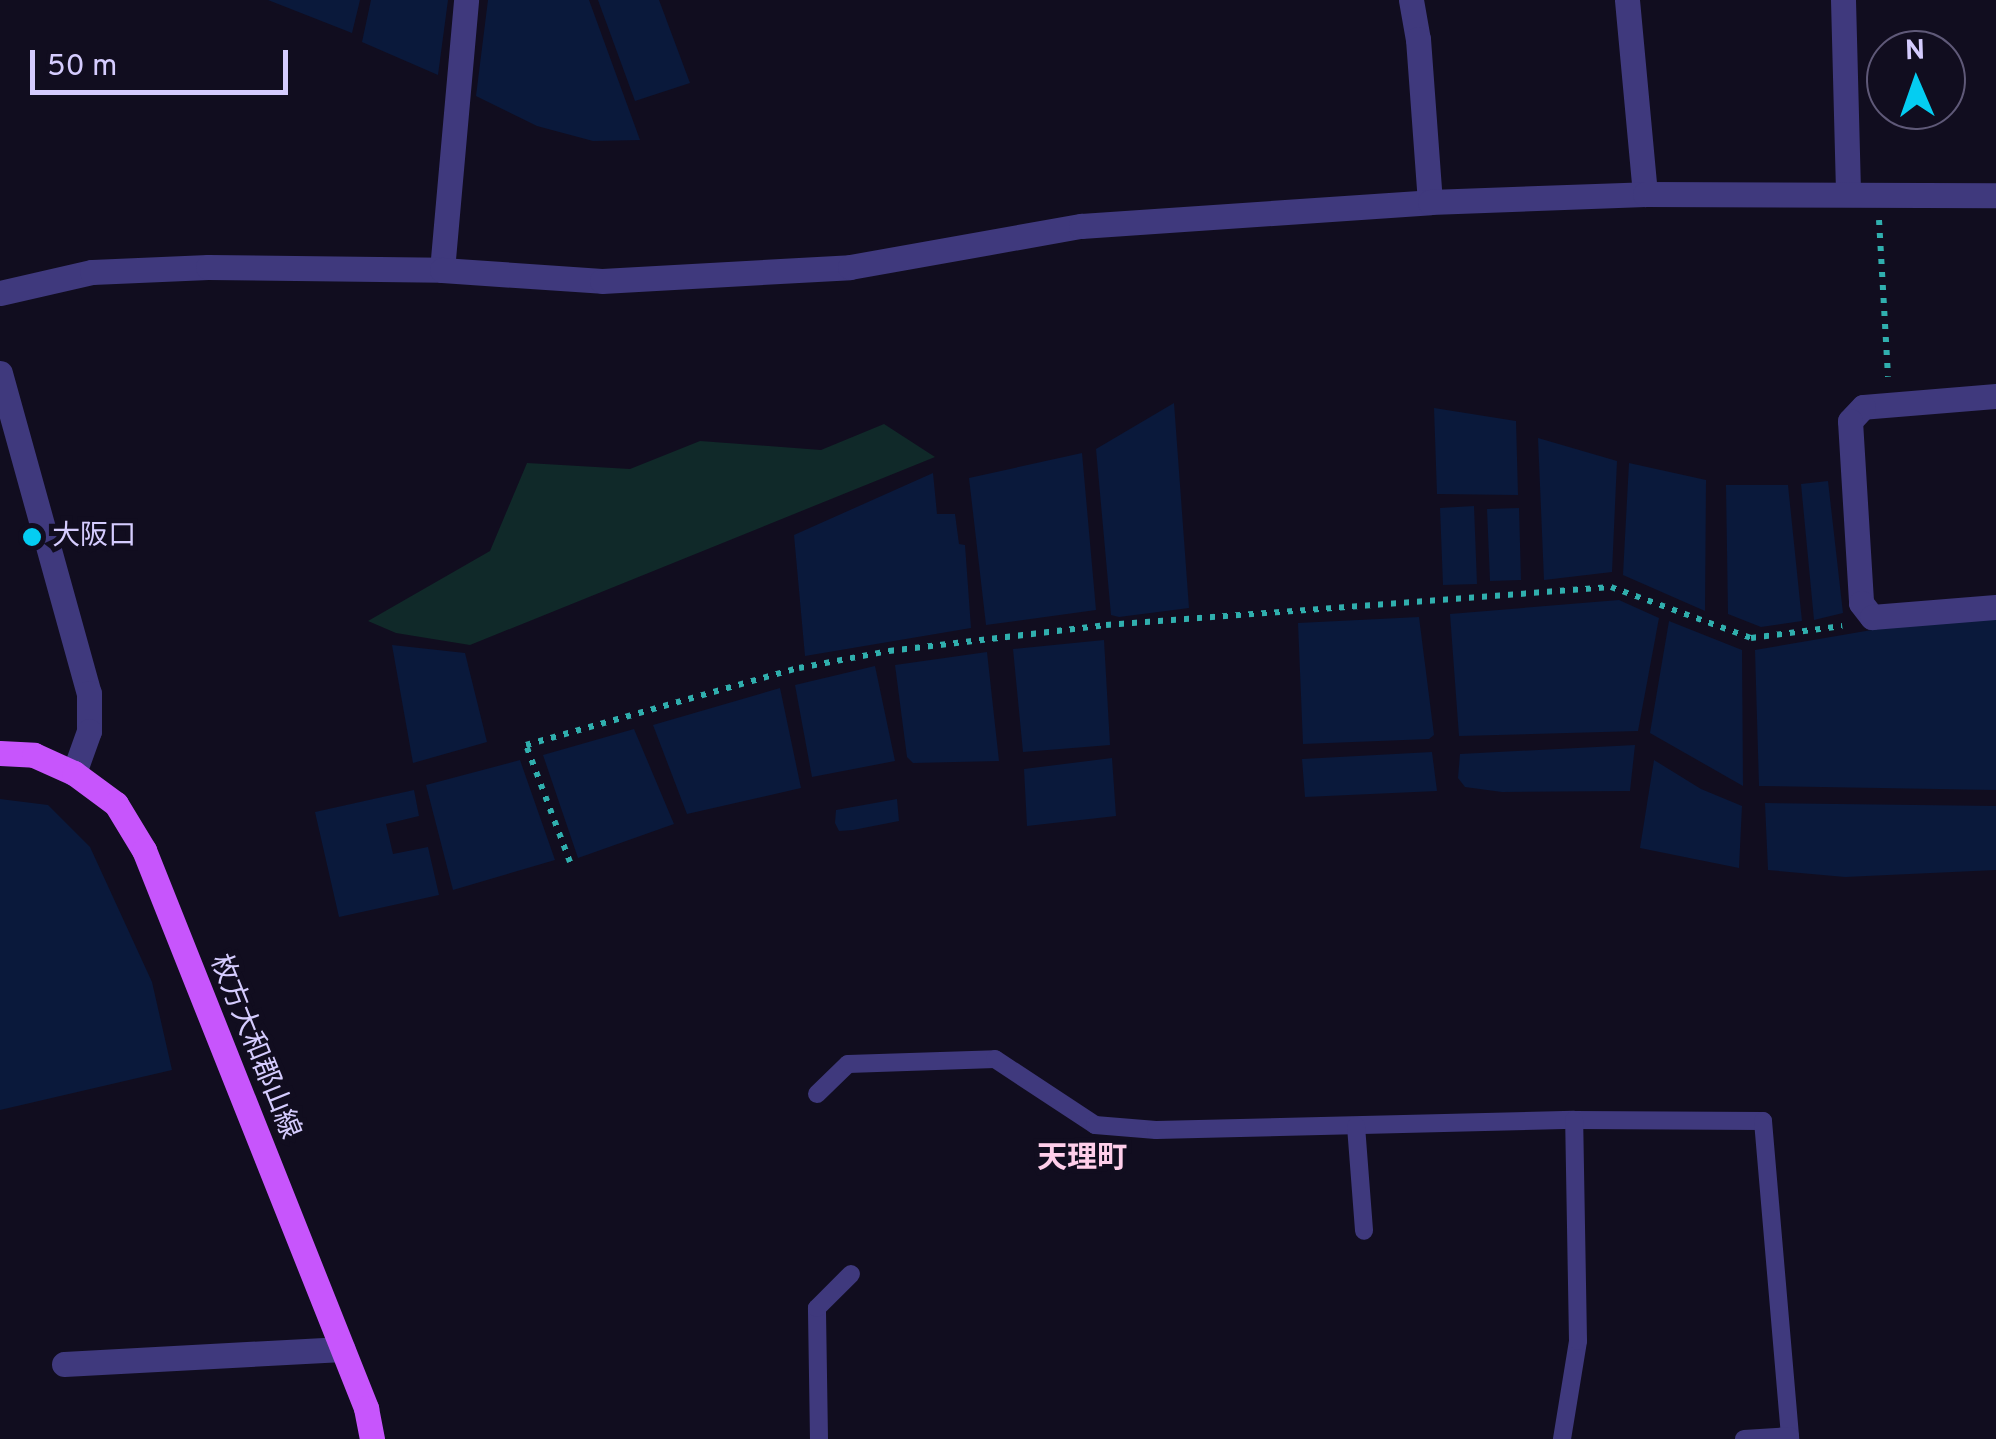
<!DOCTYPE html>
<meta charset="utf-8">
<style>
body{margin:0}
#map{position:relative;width:1996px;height:1439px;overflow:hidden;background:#110d1f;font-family:Overpass,"Noto Sans JP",sans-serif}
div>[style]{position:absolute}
.green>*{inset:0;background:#102929}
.water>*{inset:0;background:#0a193b}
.path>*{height:6px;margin-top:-3px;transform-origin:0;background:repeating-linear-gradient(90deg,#30afae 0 5px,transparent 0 13px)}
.lane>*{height:18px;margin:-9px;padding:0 9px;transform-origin:9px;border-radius:9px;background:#3f397d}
.street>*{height:25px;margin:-12.5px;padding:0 12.5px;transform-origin:12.5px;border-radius:12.5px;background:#3f397d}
.primary>*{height:25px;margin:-12.5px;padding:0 12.5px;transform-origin:12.5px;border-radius:12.5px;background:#c755fc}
.dots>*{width:28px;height:28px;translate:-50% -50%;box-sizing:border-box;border:5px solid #110d1f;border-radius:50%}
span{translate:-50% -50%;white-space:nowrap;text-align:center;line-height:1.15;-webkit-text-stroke:10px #110d1f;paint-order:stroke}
.poi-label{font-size:28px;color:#d5ccfe}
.left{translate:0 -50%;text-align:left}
.street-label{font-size:28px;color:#d5ccfe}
.neighbourhood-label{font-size:30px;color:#feceea;font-weight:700}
.north{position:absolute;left:1866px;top:30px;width:100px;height:100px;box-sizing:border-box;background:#110d1f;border:2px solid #5f5978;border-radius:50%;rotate:358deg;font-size:28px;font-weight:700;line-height:40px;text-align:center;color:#d5ccfe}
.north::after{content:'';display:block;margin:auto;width:35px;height:45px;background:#04cdf2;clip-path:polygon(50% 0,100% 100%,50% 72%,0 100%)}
.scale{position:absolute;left:30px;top:50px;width:258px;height:45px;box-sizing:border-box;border:5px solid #d5ccfe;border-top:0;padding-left:12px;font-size:30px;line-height:35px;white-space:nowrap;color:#d5ccfe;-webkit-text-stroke:8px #110d1f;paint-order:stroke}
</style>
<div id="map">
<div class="green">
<div style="clip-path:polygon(884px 424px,935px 457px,470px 645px,396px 633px,368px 621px,490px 551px,527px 463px,630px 469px,700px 441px,821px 450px)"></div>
</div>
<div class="water">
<div style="clip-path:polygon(268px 0,360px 0,352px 33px)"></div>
<div style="clip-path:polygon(371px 0,448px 0,438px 75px,362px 42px)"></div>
<div style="clip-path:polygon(488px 0,589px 0,640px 140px,593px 141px,537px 126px,476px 96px)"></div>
<div style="clip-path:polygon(598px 0,659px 0,690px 83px,635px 101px)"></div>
<div style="clip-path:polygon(1174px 403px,1189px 608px,1119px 617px,1111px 615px,1096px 449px)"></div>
<div style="clip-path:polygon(1434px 408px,1516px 421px,1518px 495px,1437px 494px)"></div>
<div style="clip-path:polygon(1538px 438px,1617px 461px,1612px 572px,1544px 580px)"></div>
<div style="clip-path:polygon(1082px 453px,1096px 610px,986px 625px,969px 478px)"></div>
<div style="clip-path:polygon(1629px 463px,1706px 480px,1705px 611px,1623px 575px)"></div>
<div style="clip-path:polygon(933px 473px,937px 514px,955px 514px,959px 544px,965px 545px,971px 628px,805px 656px,794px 535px)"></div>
<div style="clip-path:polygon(1828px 481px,1843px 613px,1814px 620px,1801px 484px)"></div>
<div style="clip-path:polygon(1726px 485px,1788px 485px,1802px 621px,1761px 627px,1728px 614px)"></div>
<div style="clip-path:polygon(1474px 506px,1477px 584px,1443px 585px,1440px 508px)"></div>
<div style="clip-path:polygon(1519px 508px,1521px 580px,1490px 581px,1487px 509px)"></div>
<div style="clip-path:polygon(1619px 600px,1659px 618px,1638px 731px,1459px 736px,1450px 614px)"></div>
<div style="clip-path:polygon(1419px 617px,1434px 735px,1429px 739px,1303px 744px,1298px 623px)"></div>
<div style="clip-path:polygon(1996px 619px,1996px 790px,1759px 786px,1755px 650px,1895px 626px)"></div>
<div style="clip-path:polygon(1669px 621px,1742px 650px,1743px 786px,1650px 733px)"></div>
<div style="clip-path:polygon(1104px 640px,1110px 745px,1023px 752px,1013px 649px)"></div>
<div style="clip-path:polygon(392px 645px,465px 653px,487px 742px,413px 763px)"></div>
<div style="clip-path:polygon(987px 652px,999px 761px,913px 763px,907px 757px,895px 665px)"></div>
<div style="clip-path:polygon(875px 666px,895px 761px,812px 777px,795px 685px)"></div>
<div style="clip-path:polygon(780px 688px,801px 788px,687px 814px,653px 725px)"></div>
<div style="clip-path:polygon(634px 729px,674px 824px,578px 858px,543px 755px)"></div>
<div style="clip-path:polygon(1635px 745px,1630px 791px,1502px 792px,1465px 787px,1458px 778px,1460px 754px)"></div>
<div style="clip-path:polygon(1432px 752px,1437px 791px,1305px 797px,1302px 759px)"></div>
<div style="clip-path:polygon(1112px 758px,1116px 816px,1027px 826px,1024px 769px)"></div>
<div style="clip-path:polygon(520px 760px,555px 860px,453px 890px,426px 785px)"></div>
<div style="clip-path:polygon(1654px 760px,1701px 789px,1742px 806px,1739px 868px,1640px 848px)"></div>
<div style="clip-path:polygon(414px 790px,419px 816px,386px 824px,393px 854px,428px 847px,439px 895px,339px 917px,315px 812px)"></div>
<div style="clip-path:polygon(0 799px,48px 805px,90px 847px,152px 982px,172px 1070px,0 1110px)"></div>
<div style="clip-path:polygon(897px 799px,899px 821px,853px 830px,839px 831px,835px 823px,836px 810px)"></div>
<div style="clip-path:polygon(1765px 803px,1996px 806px,1996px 870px,1845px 877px,1768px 870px)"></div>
</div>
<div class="path">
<div style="left:1879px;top:220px;width:157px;rotate:86.7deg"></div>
<div style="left:570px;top:862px;width:125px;rotate:-110.6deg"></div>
<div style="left:526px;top:745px;width:284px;rotate:-15.8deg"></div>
<div style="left:799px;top:668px;width:92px;rotate:-10.7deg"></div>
<div style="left:889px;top:651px;width:219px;rotate:-6.8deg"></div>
<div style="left:1106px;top:625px;width:506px;rotate:-4.3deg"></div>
<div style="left:1611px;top:587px;width:149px;rotate:20deg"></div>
<div style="left:1751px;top:638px;width:92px;rotate:-7.5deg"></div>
</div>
<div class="lane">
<div style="left:817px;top:1094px;width:43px;rotate:-44.1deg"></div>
<div style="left:848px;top:1064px;width:147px;rotate:-1.9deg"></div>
<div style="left:995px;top:1059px;width:120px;rotate:33.4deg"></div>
<div style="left:1095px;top:1125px;width:61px;rotate:4.7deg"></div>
<div style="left:1156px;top:1130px;width:418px;rotate:-1.4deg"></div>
<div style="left:1574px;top:1120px;width:189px;rotate:0.3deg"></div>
<div style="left:1763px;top:1121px;width:319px;rotate:85.1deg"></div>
<div style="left:1356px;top:1126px;width:105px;rotate:85.6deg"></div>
<div style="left:819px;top:1439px;width:131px;rotate:-90.9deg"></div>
<div style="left:817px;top:1308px;width:48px;rotate:-45deg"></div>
<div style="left:1562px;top:1439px;width:99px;rotate:-80.7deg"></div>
<div style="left:1578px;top:1341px;width:221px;rotate:-91deg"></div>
<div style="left:1744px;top:1439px;width:46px;rotate:-3.7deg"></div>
</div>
<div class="street">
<div style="left:1411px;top:0;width:40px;rotate:80deg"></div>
<div style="left:1418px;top:39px;width:163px;rotate:85.8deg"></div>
<div style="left:1627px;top:0;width:195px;rotate:84.7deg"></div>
<div style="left:1843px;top:0;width:193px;rotate:88.5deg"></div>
<div style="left:442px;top:270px;width:271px;rotate:-84.9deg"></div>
<div style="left:0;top:293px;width:94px;rotate:-12.9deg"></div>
<div style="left:92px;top:272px;width:116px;rotate:-2.5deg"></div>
<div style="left:208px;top:267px;width:234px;rotate:0.7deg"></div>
<div style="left:442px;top:270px;width:160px;rotate:3.9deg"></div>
<div style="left:602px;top:281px;width:248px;rotate:-3.2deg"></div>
<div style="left:850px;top:267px;width:235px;rotate:-10.1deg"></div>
<div style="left:1081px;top:226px;width:350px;rotate:-3.9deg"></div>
<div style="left:1430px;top:202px;width:215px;rotate:-2.1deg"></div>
<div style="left:1645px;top:194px;width:351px;rotate:0.2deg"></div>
<div style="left:0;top:373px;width:332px;rotate:74.5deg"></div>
<div style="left:89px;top:693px;width:38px;rotate:90deg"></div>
<div style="left:89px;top:731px;width:45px;rotate:109.7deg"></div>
<div style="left:1996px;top:396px;width:133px;rotate:175.3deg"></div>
<div style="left:1863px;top:407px;width:19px;rotate:133deg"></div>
<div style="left:1850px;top:421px;width:182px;rotate:86.5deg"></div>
<div style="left:1861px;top:603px;width:18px;rotate:52deg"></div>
<div style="left:1872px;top:617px;width:124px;rotate:-4.6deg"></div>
<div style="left:64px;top:1364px;width:279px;rotate:-3.1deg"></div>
</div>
<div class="primary">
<div style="left:0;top:753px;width:34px;rotate:3deg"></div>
<div style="left:34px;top:755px;width:44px;rotate:24.2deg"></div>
<div style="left:74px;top:773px;width:52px;rotate:36.4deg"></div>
<div style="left:116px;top:804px;width:54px;rotate:58.7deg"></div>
<div style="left:144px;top:850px;width:601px;rotate:68.3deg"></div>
<div style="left:366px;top:1408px;width:32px;rotate:79deg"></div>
</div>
<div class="dots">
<div style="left:32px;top:537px;background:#04cdf2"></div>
</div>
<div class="poi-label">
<span class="left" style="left:52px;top:537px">大阪口</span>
</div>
<div class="street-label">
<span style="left:254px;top:1047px;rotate:68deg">枚方大和郡山線</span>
</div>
<div class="neighbourhood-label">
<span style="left:1082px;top:1160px">天理町</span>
</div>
<div class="north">N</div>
<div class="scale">50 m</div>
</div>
